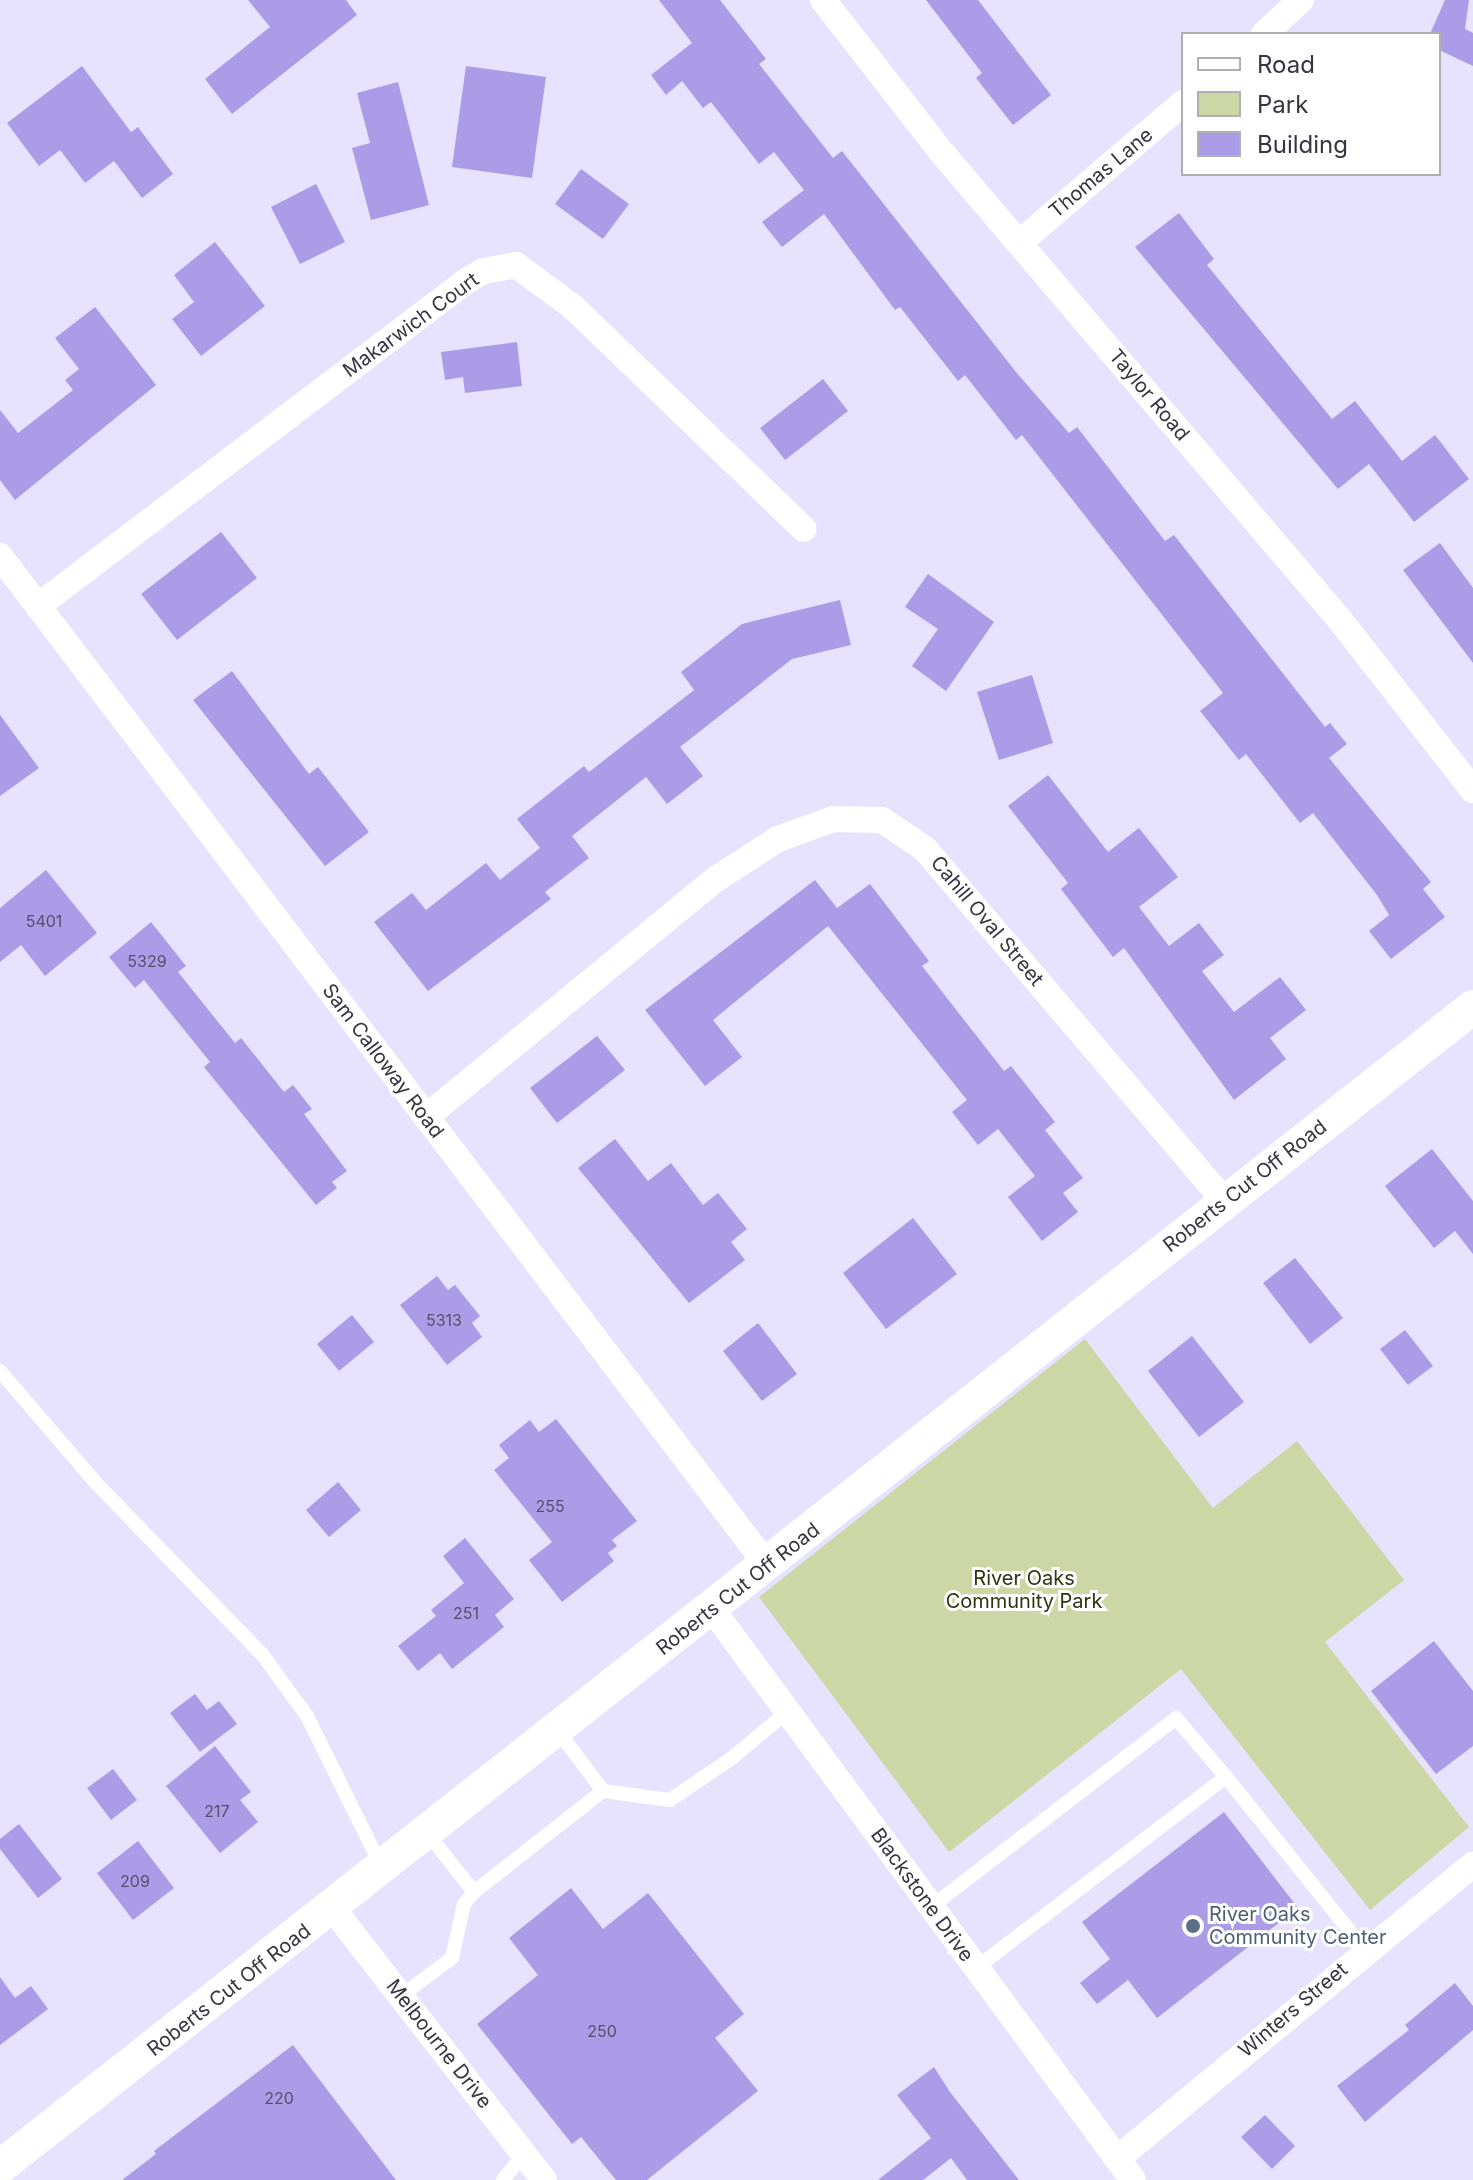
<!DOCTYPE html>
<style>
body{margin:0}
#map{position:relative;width:1473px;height:2180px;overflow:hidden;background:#e7e2fe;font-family:Inter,sans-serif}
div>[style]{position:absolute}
.green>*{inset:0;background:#cdd6a5}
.building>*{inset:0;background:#ab9ce7}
.service>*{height:14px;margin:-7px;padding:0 7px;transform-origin:7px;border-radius:7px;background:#fff}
.minor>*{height:26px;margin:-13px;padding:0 13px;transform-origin:13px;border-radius:13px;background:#fff}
.tertiary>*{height:34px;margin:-17px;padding:0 17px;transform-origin:17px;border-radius:17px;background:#fff}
.dots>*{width:22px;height:22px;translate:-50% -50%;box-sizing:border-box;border:4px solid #fff;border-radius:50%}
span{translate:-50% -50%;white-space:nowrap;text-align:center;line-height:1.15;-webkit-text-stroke:6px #fff;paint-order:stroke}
.number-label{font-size:16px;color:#54506a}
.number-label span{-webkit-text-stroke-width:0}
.street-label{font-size:20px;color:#373640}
.park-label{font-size:20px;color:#303511}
.service-label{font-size:20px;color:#4e5e75}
.left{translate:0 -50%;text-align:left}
.legend{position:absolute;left:1181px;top:32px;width:260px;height:144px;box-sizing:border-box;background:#fff;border:2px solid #afafb3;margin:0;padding:10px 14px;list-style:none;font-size:24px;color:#373640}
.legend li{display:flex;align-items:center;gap:16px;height:40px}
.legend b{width:40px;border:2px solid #afafb3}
</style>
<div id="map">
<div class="green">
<div style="clip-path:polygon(1085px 1339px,1213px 1508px,1297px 1441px,1404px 1580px,1325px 1642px,1469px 1827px,1370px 1910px,1181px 1669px,949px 1852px,759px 1597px)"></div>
</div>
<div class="building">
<div style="clip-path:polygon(248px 0,346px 0,357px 15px,232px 114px,205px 79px,270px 27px)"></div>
<div style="clip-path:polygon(659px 0,720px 0,766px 59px,759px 64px,833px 158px,842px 151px,1016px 372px,1069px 433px,1077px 427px,1165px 541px,1174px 535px,1325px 727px,1330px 723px,1347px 744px,1329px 758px,1431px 882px,1423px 889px,1445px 917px,1391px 959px,1369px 931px,1389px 915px,1377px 895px,1313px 813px,1300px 823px,1246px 754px,1239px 760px,1200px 711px,1223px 693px,1022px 435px,1016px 440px,965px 375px,958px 381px,900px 307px,895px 310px,824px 214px,782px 247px,762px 222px,804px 190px,774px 152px,759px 164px,711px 102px,703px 108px,682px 81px,666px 95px,651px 75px,692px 43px)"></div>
<div style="clip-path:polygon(926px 0,978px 0,1051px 95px,1013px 125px,976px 78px,982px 73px)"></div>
<div style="clip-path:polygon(1445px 0,1469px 0,1465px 29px,1473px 33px,1473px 66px,1439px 50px,1439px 34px,1430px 34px)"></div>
<div style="clip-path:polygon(82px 66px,131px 132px,138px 127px,173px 174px,142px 198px,114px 161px,85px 183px,60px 150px,39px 166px,7px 123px)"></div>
<div style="clip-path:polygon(466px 66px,546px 77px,532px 178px,452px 167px)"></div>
<div style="clip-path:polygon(398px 82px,429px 205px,371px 220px,352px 148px,370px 143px,357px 93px)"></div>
<div style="clip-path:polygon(581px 169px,629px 204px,603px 239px,555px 204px)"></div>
<div style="clip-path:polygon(316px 184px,345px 242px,300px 264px,271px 207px)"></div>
<div style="clip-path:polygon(1179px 213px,1214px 259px,1207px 265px,1332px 419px,1355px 401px,1402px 461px,1435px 435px,1469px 479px,1414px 522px,1369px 464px,1338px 489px,1135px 247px)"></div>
<div style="clip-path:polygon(215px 242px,265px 306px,201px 356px,172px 319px,194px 302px,174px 275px)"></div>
<div style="clip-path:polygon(95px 307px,156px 385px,15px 500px,0 480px,0 410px,18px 433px,73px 390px,65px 380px,79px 369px,55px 338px)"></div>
<div style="clip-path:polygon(517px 342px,522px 386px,465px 393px,463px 377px,445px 380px,441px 352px)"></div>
<div style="clip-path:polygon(823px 379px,848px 411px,785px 460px,760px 428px)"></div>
<div style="clip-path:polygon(221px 532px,257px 578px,177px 640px,141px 594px)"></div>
<div style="clip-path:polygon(1440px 543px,1473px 588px,1473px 663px,1403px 570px)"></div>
<div style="clip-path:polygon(928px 574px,994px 622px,946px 691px,912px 666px,938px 629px,905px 607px)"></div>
<div style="clip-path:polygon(840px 600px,851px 645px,792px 659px,680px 747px,703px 776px,667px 804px,646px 777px,572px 836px,589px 858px,545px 892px,551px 899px,428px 991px,374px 922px,412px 893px,426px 910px,486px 863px,500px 880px,540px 848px,517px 819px,584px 766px,589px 772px,694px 690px,681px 672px,742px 624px)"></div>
<div style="clip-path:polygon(232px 671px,309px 774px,318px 767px,369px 832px,325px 866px,193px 700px)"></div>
<div style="clip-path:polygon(1032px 675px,1053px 743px,999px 760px,977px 692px)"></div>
<div style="clip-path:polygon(0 715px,39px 768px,0 796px)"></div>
<div style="clip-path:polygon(1048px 775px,1108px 852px,1139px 828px,1178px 877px,1139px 907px,1169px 946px,1199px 923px,1224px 955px,1202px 971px,1234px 1012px,1280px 977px,1306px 1010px,1270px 1038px,1286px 1059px,1234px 1100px,1124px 948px,1113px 957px,1061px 889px,1068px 883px,1008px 806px)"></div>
<div style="clip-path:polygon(46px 870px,97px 933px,45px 976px,21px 945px,0 962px,0 908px)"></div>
<div style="clip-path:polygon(815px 880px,837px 908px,870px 884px,929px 961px,922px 966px,1004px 1071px,1011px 1066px,1055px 1122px,1045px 1130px,1083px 1178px,1063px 1193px,1078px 1212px,1042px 1241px,1008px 1197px,1035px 1176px,998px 1129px,978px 1145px,952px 1112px,967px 1100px,828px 926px,713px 1020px,742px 1057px,705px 1086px,645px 1010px)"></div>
<div style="clip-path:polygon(151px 922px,186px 966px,178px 972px,235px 1043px,241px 1038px,284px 1092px,293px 1085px,312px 1109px,304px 1114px,347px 1171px,332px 1182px,337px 1188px,316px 1205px,204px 1067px,210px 1062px,144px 980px,135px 988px,109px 957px)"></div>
<div style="clip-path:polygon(597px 1036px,625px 1070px,557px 1123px,530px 1088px)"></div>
<div style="clip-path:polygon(615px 1139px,648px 1181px,671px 1163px,703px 1205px,718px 1193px,747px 1229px,731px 1242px,745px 1260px,689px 1303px,578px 1168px)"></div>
<div style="clip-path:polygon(1432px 1149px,1473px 1201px,1473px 1254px,1455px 1231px,1434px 1248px,1385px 1186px)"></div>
<div style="clip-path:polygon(913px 1218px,957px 1274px,886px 1329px,843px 1273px)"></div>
<div style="clip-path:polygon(1295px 1258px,1343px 1318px,1310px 1344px,1263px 1283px)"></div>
<div style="clip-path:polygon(437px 1276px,448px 1290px,455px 1285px,480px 1316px,472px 1323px,482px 1337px,447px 1365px,400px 1305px)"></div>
<div style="clip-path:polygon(352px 1315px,374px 1342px,339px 1371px,317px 1344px)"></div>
<div style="clip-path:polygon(758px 1323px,797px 1374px,762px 1401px,723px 1351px)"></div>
<div style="clip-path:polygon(1405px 1330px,1433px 1366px,1408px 1385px,1380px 1349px)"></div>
<div style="clip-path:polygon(1192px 1336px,1244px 1402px,1199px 1437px,1148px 1371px)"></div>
<div style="clip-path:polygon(556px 1419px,637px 1521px,612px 1540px,617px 1546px,608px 1553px,614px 1561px,562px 1602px,529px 1560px,552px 1542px,494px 1470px,509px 1458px,499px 1445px,530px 1420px,539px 1432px)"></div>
<div style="clip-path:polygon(338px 1482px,361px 1510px,329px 1537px,306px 1510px)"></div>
<div style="clip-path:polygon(465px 1538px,514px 1599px,495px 1615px,504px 1627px,452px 1669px,440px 1653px,418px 1671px,398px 1646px,436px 1616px,431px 1610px,464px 1583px,443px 1556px)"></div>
<div style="clip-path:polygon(1434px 1641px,1473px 1691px,1473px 1746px,1436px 1774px,1371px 1691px)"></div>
<div style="clip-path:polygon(195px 1694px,207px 1710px,219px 1701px,237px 1724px,200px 1752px,170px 1713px)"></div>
<div style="clip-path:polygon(215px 1746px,251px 1792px,240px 1800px,258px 1822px,220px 1853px,166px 1786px)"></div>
<div style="clip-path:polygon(113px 1769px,137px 1800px,111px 1820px,87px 1788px)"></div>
<div style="clip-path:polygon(1224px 1812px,1298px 1908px,1157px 2018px,1128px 1980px,1097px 2004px,1080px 1983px,1110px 1959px,1082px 1922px)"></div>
<div style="clip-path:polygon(19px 1824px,62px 1879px,38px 1898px,0 1849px,0 1839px)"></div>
<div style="clip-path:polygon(138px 1841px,174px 1888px,133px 1920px,97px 1873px)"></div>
<div style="clip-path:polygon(571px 1888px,603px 1929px,648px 1893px,744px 2014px,715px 2038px,758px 2091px,647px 2180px,616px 2180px,581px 2137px,572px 2144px,477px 2024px,538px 1975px,509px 1938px)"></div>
<div style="clip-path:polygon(0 1977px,15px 1998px,31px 1986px,48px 2009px,0 2045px)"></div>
<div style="clip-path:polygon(1455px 1983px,1473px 2006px,1473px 2030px,1365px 2122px,1337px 2086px,1409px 2030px,1405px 2025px)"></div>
<div style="clip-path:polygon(293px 2045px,396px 2180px,122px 2180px,156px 2154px,154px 2151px)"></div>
<div style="clip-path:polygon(934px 2067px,950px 2092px,1019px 2180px,967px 2180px,951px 2158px,923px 2180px,878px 2180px,931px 2138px,897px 2095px)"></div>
<div style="clip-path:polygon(1265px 2115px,1295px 2146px,1272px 2169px,1241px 2137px)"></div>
</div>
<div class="service">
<div style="left:0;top:1371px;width:149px;rotate:49.4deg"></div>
<div style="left:97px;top:1484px;width:237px;rotate:45.9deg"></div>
<div style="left:262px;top:1654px;width:77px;rotate:54deg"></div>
<div style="left:307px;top:1716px;width:167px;rotate:63.7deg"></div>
<div style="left:558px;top:1731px;width:75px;rotate:53.1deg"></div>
<div style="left:1226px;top:1777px;width:222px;rotate:51.2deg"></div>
<div style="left:428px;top:1834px;width:74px;rotate:51.6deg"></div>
<div style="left:474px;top:1892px;width:164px;rotate:-38.1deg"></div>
<div style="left:603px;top:1791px;width:68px;rotate:7.7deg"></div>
<div style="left:670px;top:1800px;width:75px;rotate:-34.1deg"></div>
<div style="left:732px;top:1758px;width:73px;rotate:-40deg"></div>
<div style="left:931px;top:1907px;width:309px;rotate:-37.6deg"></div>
<div style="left:1176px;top:1718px;width:77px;rotate:49.7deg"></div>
<div style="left:1226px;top:1777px;width:315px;rotate:142.6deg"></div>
<div style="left:401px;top:1996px;width:64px;rotate:-36.7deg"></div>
<div style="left:452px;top:1958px;width:55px;rotate:-77.5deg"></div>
<div style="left:464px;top:1904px;width:16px;rotate:-50deg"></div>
<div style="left:503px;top:2180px;width:33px;rotate:-51deg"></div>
</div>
<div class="minor">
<div style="left:823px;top:0;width:195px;rotate:52.1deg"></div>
<div style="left:943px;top:154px;width:612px;rotate:49.57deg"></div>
<div style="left:1340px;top:620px;width:216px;rotate:52deg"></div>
<div style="left:1264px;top:34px;width:50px;rotate:-42.6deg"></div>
<div style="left:1019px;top:243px;width:216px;rotate:-40.5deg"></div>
<div style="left:0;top:556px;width:1267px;rotate:52.76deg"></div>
<div style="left:38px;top:606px;width:536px;rotate:-37.19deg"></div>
<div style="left:465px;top:282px;width:21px;rotate:-31deg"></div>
<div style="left:483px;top:271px;width:34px;rotate:-10deg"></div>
<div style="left:516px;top:265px;width:71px;rotate:36.4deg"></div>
<div style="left:573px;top:307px;width:320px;rotate:43.9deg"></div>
<div style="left:426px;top:1117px;width:375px;rotate:-39.4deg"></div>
<div style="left:716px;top:879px;width:74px;rotate:-32.8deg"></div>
<div style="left:778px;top:839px;width:59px;rotate:-19.7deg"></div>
<div style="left:834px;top:819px;width:48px;rotate:1.2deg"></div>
<div style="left:882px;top:820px;width:52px;rotate:34deg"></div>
<div style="left:925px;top:849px;width:462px;rotate:49.6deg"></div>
<div style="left:712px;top:1609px;width:709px;rotate:53.6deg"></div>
<div style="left:333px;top:1909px;width:343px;rotate:52.1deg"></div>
<div style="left:1117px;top:2159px;width:462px;rotate:-39.6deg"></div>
</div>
<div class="tertiary">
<div style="left:0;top:2167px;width:1875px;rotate:-38.22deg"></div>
</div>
<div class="dots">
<div style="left:1193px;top:1926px;background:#5c6f8a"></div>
</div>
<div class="number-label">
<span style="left:44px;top:921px">5401</span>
<span style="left:147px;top:961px">5329</span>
<span style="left:444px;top:1320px">5313</span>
<span style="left:550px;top:1506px">255</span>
<span style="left:466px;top:1613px">251</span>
<span style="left:217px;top:1811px">217</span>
<span style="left:135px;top:1881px">209</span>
<span style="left:602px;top:2031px">250</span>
<span style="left:279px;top:2098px">220</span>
</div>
<div class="street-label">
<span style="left:1101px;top:173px;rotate:-40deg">Thomas Lane</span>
<span style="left:411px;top:325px;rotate:-36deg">Makarwich Court</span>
<span style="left:1149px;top:395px;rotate:50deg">Taylor Road</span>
<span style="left:987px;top:921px;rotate:50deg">Cahill Oval Street</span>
<span style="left:383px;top:1061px;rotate:53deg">Sam Calloway Road</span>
<span style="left:1245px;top:1186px;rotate:-38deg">Roberts Cut Off Road</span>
<span style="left:738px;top:1589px;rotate:-38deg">Roberts Cut Off Road</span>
<span style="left:922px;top:1895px;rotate:54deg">Blackstone Drive</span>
<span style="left:229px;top:1990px;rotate:-38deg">Roberts Cut Off Road</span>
<span style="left:1293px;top:2010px;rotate:-40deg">Winters Street</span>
<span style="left:439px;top:2044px;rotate:52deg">Melbourne Drive</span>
</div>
<div class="park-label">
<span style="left:1024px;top:1590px">River Oaks<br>Community Park</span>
</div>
<div class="service-label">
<span class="left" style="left:1209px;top:1926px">River Oaks<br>Community Center</span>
</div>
<ul class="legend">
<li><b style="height:10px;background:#fff"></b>Road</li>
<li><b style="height:22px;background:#cdd6a5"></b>Park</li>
<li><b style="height:22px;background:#ab9ce7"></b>Building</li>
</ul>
</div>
